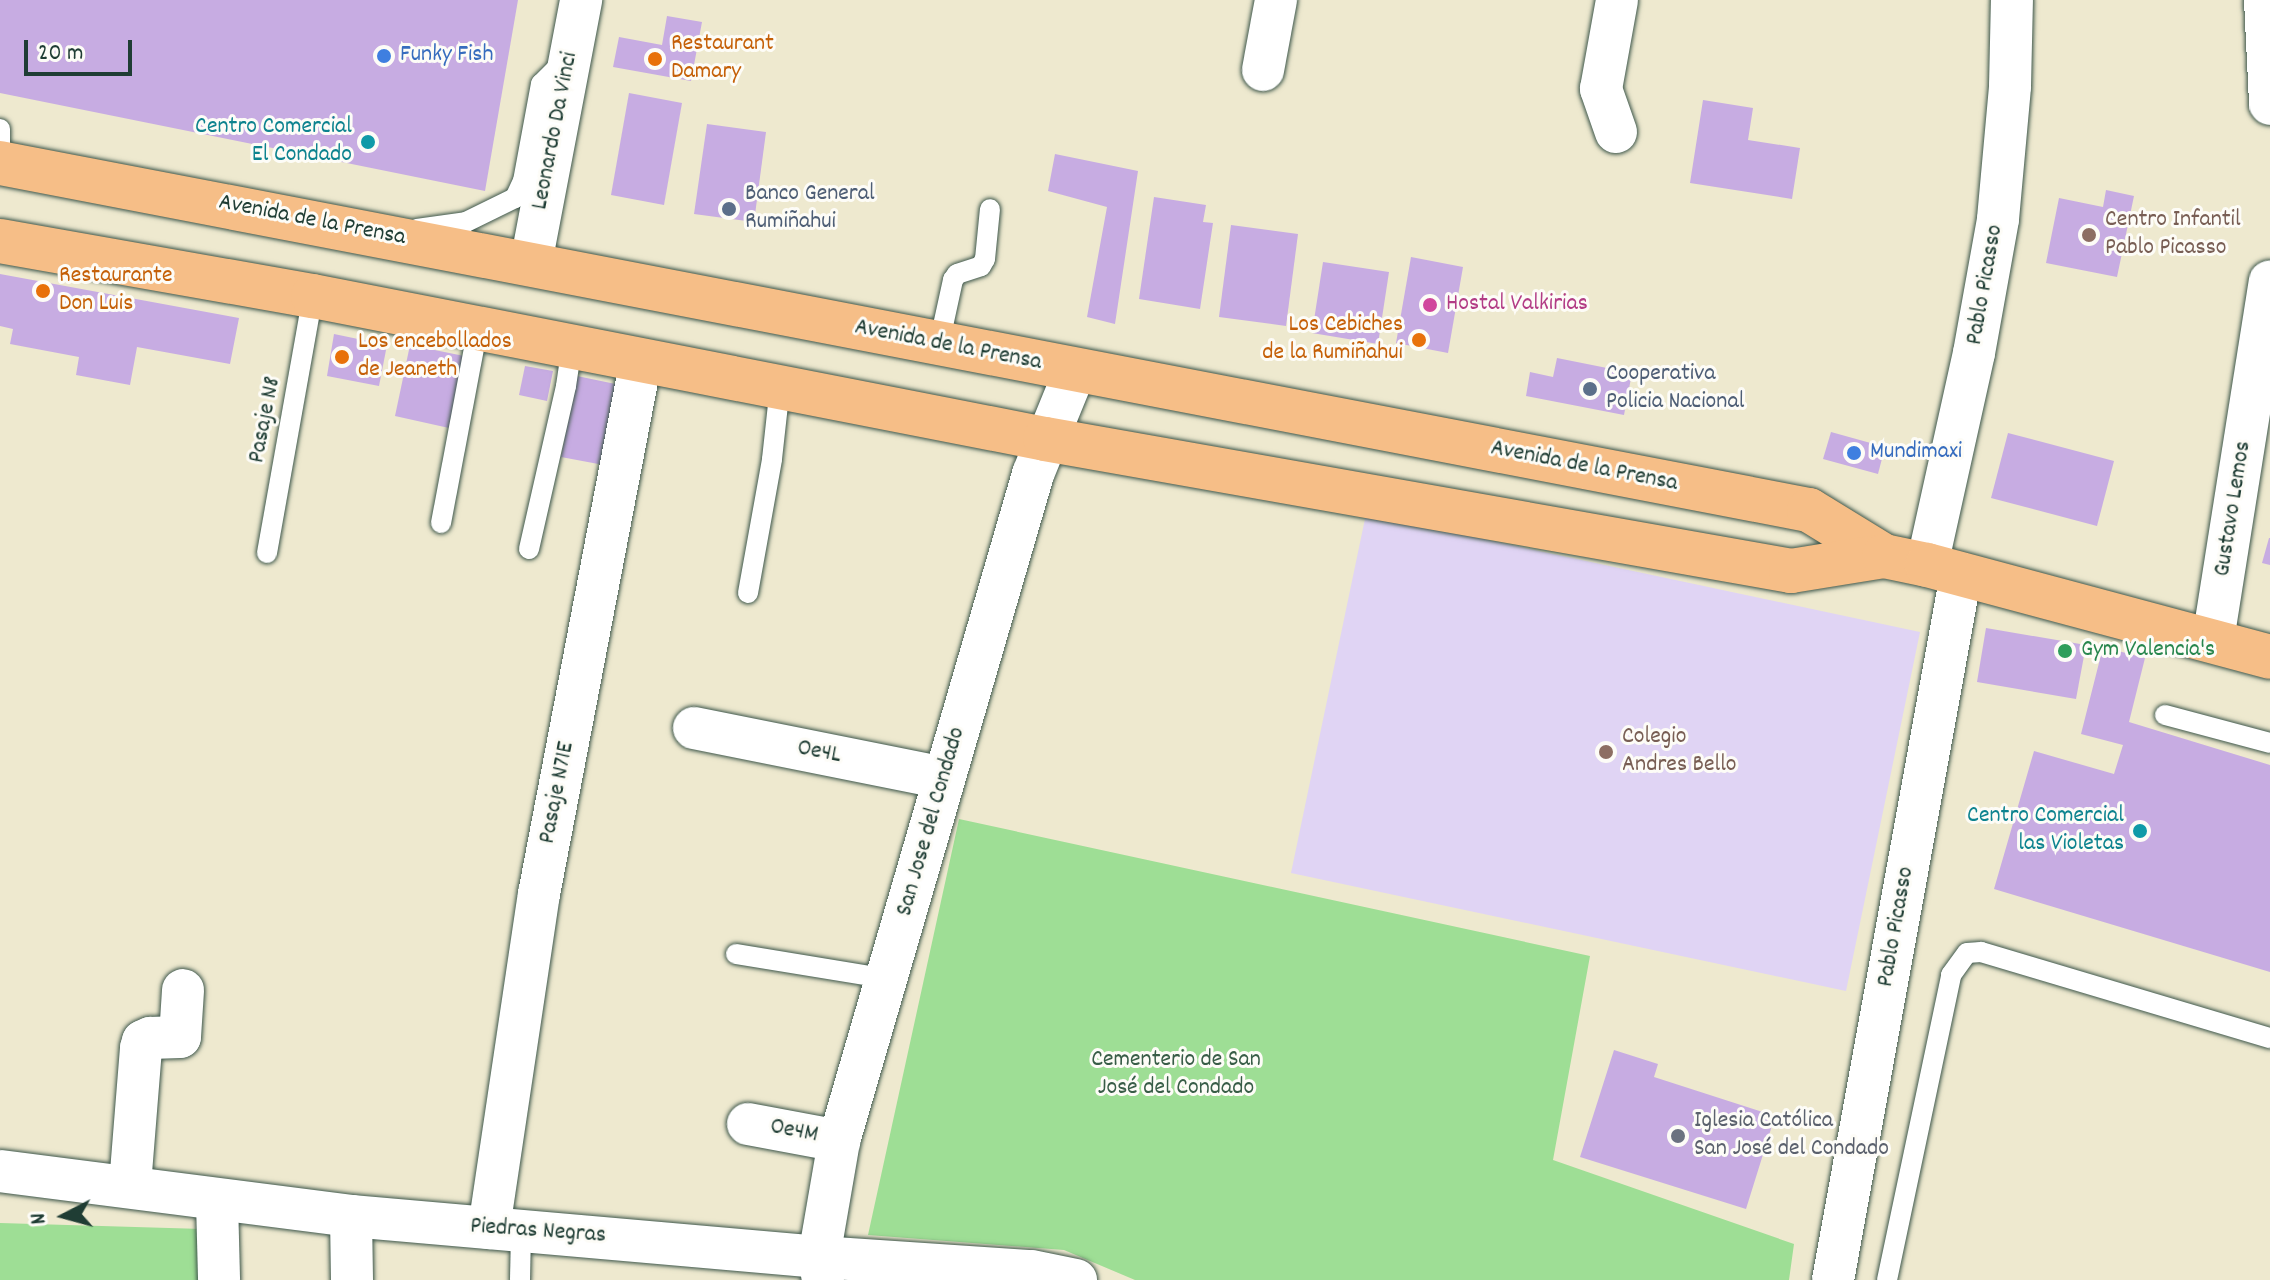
<!DOCTYPE html>
<meta charset="utf-8">
<style>
body{margin:0}
#map{position:relative;width:2270px;height:1280px;overflow:hidden;background:#eee9cf;font-family:Dekko,sans-serif}
div>[style]{position:absolute}
.built>*{inset:0;background:#e0d4f4}
.green>*{inset:0;background:#9ede95}
.building>*{inset:0;background:#c7ace2}
.roads{filter:drop-shadow(0 0 2px #3e574b) drop-shadow(0 0 2px #3e574b)}
.lane>*{height:20px;margin:-10px;padding:0 10px;transform-origin:10px;border-radius:10px;background:#fff}
.street>*{height:42px;margin:-21px;padding:0 21px;transform-origin:21px;border-radius:21px;background:#fff}
.primary>*{height:44px;margin:-22px;padding:0 22px;transform-origin:22px;border-radius:22px;background:#f6be87}
.dots>*{width:22px;height:22px;translate:-50% -50%;box-sizing:border-box;border:4px solid #fdfcf7;border-radius:50%}
span{translate:-50% -50%;white-space:nowrap;text-align:center;line-height:1.15;-webkit-text-stroke:6px #fdfcf7;paint-order:stroke}
.food-label{font-size:24px;color:#c56008}
.left{translate:0 -50%;text-align:left}
.right{translate:-100% -50%;text-align:right}
.shop-label{font-size:24px;color:#366cbe}
.culture-label{font-size:24px;color:#0d838f}
.street-label{font-size:24px;color:#1f3d34}
.service-label{font-size:24px;color:#4e5e75}
.education-label{font-size:24px;color:#785e54}
.hotel-label{font-size:24px;color:#b23c85}
.leisure-label{font-size:24px;color:#27864d}
.park-label{font-size:24px;color:#385d47}
.worship-label{font-size:24px;color:#5b616d}
.north{position:absolute;left:24px;top:1176px;width:80px;height:80px;-webkit-text-stroke:6px #fdfcf7;paint-order:stroke;rotate:264deg;font-size:22px;font-weight:700;line-height:32px;text-align:center;color:#1f3d34}
.north::after{content:'';display:block;margin:auto;width:28px;height:36px;background:#1f3d34;clip-path:polygon(50% 0,100% 100%,50% 72%,0 100%)}
.scale{position:absolute;left:24px;top:40px;width:108px;height:36px;box-sizing:border-box;border:4px solid #1f3d34;border-top:0;padding-left:10px;font-size:24px;line-height:28px;white-space:nowrap;color:#1f3d34;-webkit-text-stroke:6px #fdfcf7;paint-order:stroke}
</style>
<div id="map">
<div class="built">
<div style="clip-path:polygon(1366px 514px,1920px 632px,1846px 991px,1291px 873px)"></div>
</div>
<div class="green">
<div style="clip-path:polygon(959px 819px,1590px 956px,1553px 1160px,1794px 1244px,1789px 1280px,1135px 1280px,1064px 1250px,868px 1235px)"></div>
<div style="clip-path:polygon(0 1223px,203px 1229px,201px 1280px,0 1280px)"></div>
</div>
<div class="building">
<div style="clip-path:polygon(0 0,518px 0,485px 191px,0 93px)"></div>
<div style="clip-path:polygon(667px 16px,702px 22px,691px 81px,613px 67px,619px 37px,662px 45px)"></div>
<div style="clip-path:polygon(629px 93px,682px 103px,664px 205px,611px 195px)"></div>
<div style="clip-path:polygon(1703px 100px,1753px 108px,1748px 140px,1800px 148px,1792px 199px,1690px 183px)"></div>
<div style="clip-path:polygon(707px 124px,766px 132px,754px 222px,694px 214px)"></div>
<div style="clip-path:polygon(1055px 154px,1138px 171px,1115px 324px,1087px 317px,1107px 207px,1048px 191px)"></div>
<div style="clip-path:polygon(2106px 190px,2134px 196px,2117px 277px,2046px 263px,2059px 198px,2103px 207px)"></div>
<div style="clip-path:polygon(1154px 197px,1206px 205px,1203px 222px,1213px 223px,1200px 309px,1139px 299px)"></div>
<div style="clip-path:polygon(1231px 225px,1298px 234px,1286px 326px,1219px 317px)"></div>
<div style="clip-path:polygon(1411px 257px,1463px 267px,1448px 353px,1396px 343px)"></div>
<div style="clip-path:polygon(1323px 262px,1389px 272px,1378px 344px,1312px 333px)"></div>
<div style="clip-path:polygon(0 274px,239px 318px,230px 364px,137px 347px,130px 385px,76px 375px,79px 357px,10px 344px,13px 329px,0 326px)"></div>
<div style="clip-path:polygon(334px 334px,387px 345px,379px 386px,327px 376px)"></div>
<div style="clip-path:polygon(410px 345px,464px 356px,449px 428px,395px 416px)"></div>
<div style="clip-path:polygon(1557px 358px,1632px 373px,1624px 415px,1526px 396px,1530px 372px,1553px 377px)"></div>
<div style="clip-path:polygon(525px 366px,553px 371px,547px 401px,519px 395px)"></div>
<div style="clip-path:polygon(577px 376px,625px 386px,609px 466px,561px 457px)"></div>
<div style="clip-path:polygon(1831px 432px,1885px 447px,1878px 474px,1823px 459px)"></div>
<div style="clip-path:polygon(2008px 433px,2114px 461px,2097px 526px,1991px 498px)"></div>
<div style="clip-path:polygon(2269px 538px,2270px 538px,2270px 565px,2262px 563px)"></div>
<div style="clip-path:polygon(1986px 628px,2086px 645px,2076px 699px,1977px 682px)"></div>
<div style="clip-path:polygon(2103px 647px,2145px 658px,2129px 722px,2270px 765px,2270px 972px,1994px 889px,2034px 751px,2114px 774px,2123px 745px,2081px 734px)"></div>
<div style="clip-path:polygon(1614px 1050px,1658px 1064px,1654px 1077px,1775px 1116px,1746px 1209px,1580px 1157px)"></div>
</div>
<div class="roads">
<div class="lane">
<div style="left:0;top:129px;width:34px;rotate:90deg"></div>
<div style="left:417px;top:229px;width:49px;rotate:-8.1deg"></div>
<div style="left:466px;top:222px;width:55px;rotate:-26.1deg"></div>
<div style="left:515px;top:198px;width:19px;rotate:-65deg"></div>
<div style="left:523px;top:181px;width:99px;rotate:-79.5deg"></div>
<div style="left:541px;top:84px;width:34px;rotate:-45deg"></div>
<div style="left:939px;top:344px;width:66px;rotate:-77.7deg"></div>
<div style="left:953px;top:280px;width:7px;rotate:-56deg"></div>
<div style="left:957px;top:274px;width:25px;rotate:-18deg"></div>
<div style="left:981px;top:266px;width:8px;rotate:-60deg"></div>
<div style="left:985px;top:259px;width:50px;rotate:-84.3deg"></div>
<div style="left:441px;top:523px;width:198px;rotate:-79.3deg"></div>
<div style="left:529px;top:549px;width:167px;rotate:-77.2deg"></div>
<div style="left:566px;top:386px;width:40px;rotate:-81.5deg"></div>
<div style="left:267px;top:553px;width:261px;rotate:-79.9deg"></div>
<div style="left:748px;top:593px;width:136px;rotate:-79.8deg"></div>
<div style="left:772px;top:459px;width:72px;rotate:-83.7deg"></div>
<div style="left:2165px;top:715px;width:109px;rotate:14.9deg"></div>
<div style="left:736px;top:954px;width:154px;rotate:9.3deg"></div>
<div style="left:520px;top:1280px;width:49px;rotate:-88.8deg"></div>
<div style="left:1887px;top:1280px;width:312px;rotate:-78.1deg"></div>
<div style="left:1951px;top:975px;width:27px;rotate:-54deg"></div>
<div style="left:1967px;top:953px;width:14px;rotate:-4deg"></div>
<div style="left:1981px;top:952px;width:302px;rotate:16.6deg"></div>
</div>
<div class="street">
<div style="left:2265px;top:0;width:104px;rotate:87.2deg"></div>
<div style="left:1263px;top:70px;width:71px;rotate:-79.5deg"></div>
<div style="left:1616px;top:132px;width:46px;rotate:-109.2deg"></div>
<div style="left:1601px;top:89px;width:90px;rotate:-79.8deg"></div>
<div style="left:531px;top:263px;width:268px;rotate:-79.2deg"></div>
<div style="left:1927px;top:565px;width:217px;rotate:-77.5deg"></div>
<div style="left:1974px;top:353px;width:136px;rotate:-79.8deg"></div>
<div style="left:1998px;top:219px;width:134px;rotate:-84.8deg"></div>
<div style="left:2010px;top:86px;width:86px;rotate:-88.7deg"></div>
<div style="left:2213px;top:640px;width:363px;rotate:-81deg"></div>
<div style="left:694px;top:728px;width:255px;rotate:11.3deg"></div>
<div style="left:748px;top:1124px;width:93px;rotate:10.6deg"></div>
<div style="left:0;top:1171px;width:354px;rotate:7.3deg"></div>
<div style="left:351px;top:1216px;width:470px;rotate:5deg"></div>
<div style="left:819px;top:1257px;width:213px;rotate:3.8deg"></div>
<div style="left:1032px;top:1271px;width:45px;rotate:11.6deg"></div>
<div style="left:130px;top:1185px;width:137px;rotate:-85.4deg"></div>
<div style="left:141px;top:1048px;width:7px;rotate:-74deg"></div>
<div style="left:143px;top:1041px;width:8px;rotate:-23deg"></div>
<div style="left:150px;top:1038px;width:30px;rotate:-2deg"></div>
<div style="left:180px;top:1037px;width:47px;rotate:-86.3deg"></div>
<div style="left:217px;top:1201px;width:79px;rotate:88.5deg"></div>
<div style="left:351px;top:1216px;width:64px;rotate:89.1deg"></div>
<div style="left:489px;top:1228px;width:338px;rotate:-81.5deg"></div>
<div style="left:539px;top:894px;width:544px;rotate:-79.19deg"></div>
<div style="left:823px;top:1280px;width:23px;rotate:-100deg"></div>
<div style="left:819px;top:1257px;width:118px;rotate:-80.2deg"></div>
<div style="left:839px;top:1141px;width:695px;rotate:-73.78deg"></div>
<div style="left:1033px;top:474px;width:111px;rotate:-67.8deg"></div>
<div style="left:1833px;top:1280px;width:718px;rotate:-79.72deg"></div>
</div>
<div class="primary">
<div style="left:0;top:163px;width:1842px;rotate:10.86deg"></div>
<div style="left:1809px;top:510px;width:88px;rotate:31.5deg"></div>
<div style="left:0;top:241px;width:318px;rotate:10deg"></div>
<div style="left:313px;top:296px;width:746px;rotate:11.05deg"></div>
<div style="left:1045px;top:439px;width:758px;rotate:10.03deg"></div>
<div style="left:1791px;top:571px;width:94px;rotate:-9.2deg"></div>
<div style="left:1884px;top:556px;width:44px;rotate:11.8deg"></div>
<div style="left:1927px;top:565px;width:355px;rotate:15deg"></div>
</div>
</div>
<div class="dots">
<div style="left:384px;top:56px;background:#3f7fe0"></div>
<div style="left:655px;top:59px;background:#e8710a"></div>
<div style="left:368px;top:142px;background:#0f9aa8"></div>
<div style="left:729px;top:209px;background:#5c6f8a"></div>
<div style="left:2089px;top:235px;background:#8d6e63"></div>
<div style="left:43px;top:291px;background:#e8710a"></div>
<div style="left:1430px;top:305px;background:#d1479c"></div>
<div style="left:1419px;top:340px;background:#e8710a"></div>
<div style="left:342px;top:357px;background:#e8710a"></div>
<div style="left:1590px;top:389px;background:#5c6f8a"></div>
<div style="left:1854px;top:453px;background:#3f7fe0"></div>
<div style="left:2065px;top:651px;background:#2e9e5b"></div>
<div style="left:1606px;top:752px;background:#8d6e63"></div>
<div style="left:2140px;top:831px;background:#0f9aa8"></div>
<div style="left:1678px;top:1136px;background:#6b7280"></div>
</div>
<div class="food-label">
<span class="left" style="left:671px;top:59px">Restaurant<br>Damary</span>
<span class="left" style="left:59px;top:291px">Restaurante<br>Don Luis</span>
<span class="right" style="left:1403px;top:340px">Los Cebiches<br>de la Rumiñahui</span>
<span class="left" style="left:358px;top:357px">Los encebollados<br>de Jeaneth</span>
</div>
<div class="shop-label">
<span class="left" style="left:400px;top:56px">Funky Fish</span>
<span class="left" style="left:1870px;top:453px">Mundimaxi</span>
</div>
<div class="culture-label">
<span class="right" style="left:352px;top:142px">Centro Comercial<br>El Condado</span>
<span class="right" style="left:2124px;top:831px">Centro Comercial<br>las Violetas</span>
</div>
<div class="street-label">
<span style="left:556px;top:131px;rotate:-79deg">Leonardo Da Vinci</span>
<span style="left:312px;top:221px;rotate:11deg">Avenida de la Prensa</span>
<span style="left:1986px;top:285px;rotate:-80deg">Pablo Picasso</span>
<span style="left:948px;top:346px;rotate:11deg">Avenida de la Prensa</span>
<span style="left:266px;top:420px;rotate:-79deg">Pasaje N8</span>
<span style="left:1584px;top:467px;rotate:11deg">Avenida de la Prensa</span>
<span style="left:2234px;top:509px;rotate:-81deg">Gustavo Lemos</span>
<span style="left:819px;top:753px;rotate:11deg">Oe4L</span>
<span style="left:558px;top:793px;rotate:-79deg">Pasaje N71E</span>
<span style="left:932px;top:822px;rotate:-74deg">San Jose del Condado</span>
<span style="left:1897px;top:927px;rotate:-80deg">Pablo Picasso</span>
<span style="left:794px;top:1132px;rotate:11deg">Oe4M</span>
<span style="left:538px;top:1232px;rotate:4deg">Piedras Negras</span>
</div>
<div class="service-label">
<span class="left" style="left:745px;top:209px">Banco General<br>Rumiñahui</span>
<span class="left" style="left:1606px;top:389px">Cooperativa<br>Policia Nacional</span>
</div>
<div class="education-label">
<span class="left" style="left:2105px;top:235px">Centro Infantil<br>Pablo Picasso</span>
<span class="left" style="left:1622px;top:752px">Colegio<br>Andres Bello</span>
</div>
<div class="hotel-label">
<span class="left" style="left:1446px;top:305px">Hostal Valkirias</span>
</div>
<div class="leisure-label">
<span class="left" style="left:2081px;top:651px">Gym Valencia's</span>
</div>
<div class="park-label">
<span style="left:1176px;top:1075px">Cementerio de San<br>José del Condado</span>
</div>
<div class="worship-label">
<span class="left" style="left:1694px;top:1136px">Iglesia Católica<br>San José del Condado</span>
</div>
<div class="north">N</div>
<div class="scale">20 m</div>
</div>
